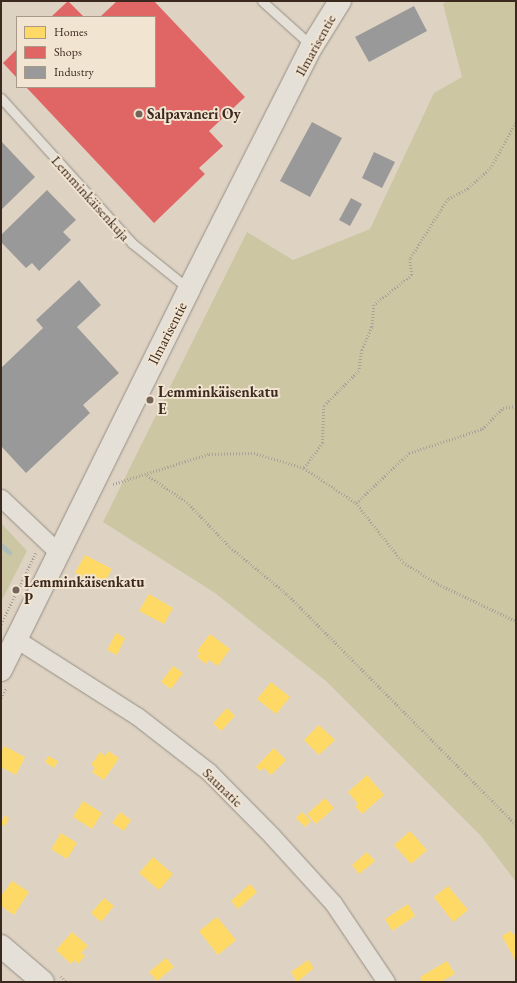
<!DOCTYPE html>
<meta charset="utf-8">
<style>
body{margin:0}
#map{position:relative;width:517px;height:983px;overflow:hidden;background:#ded3c3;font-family:"EB Garamond",serif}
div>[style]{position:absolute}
.green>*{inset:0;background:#ccc6a3}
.homes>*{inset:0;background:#ffd966}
.shops>*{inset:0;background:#e06666}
.industry>*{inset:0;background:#999}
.stream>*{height:4.5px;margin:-2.25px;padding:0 2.25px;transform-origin:2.25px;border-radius:2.25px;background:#aebfb9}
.path>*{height:2.5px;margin-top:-1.25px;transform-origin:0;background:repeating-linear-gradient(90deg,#a8a29b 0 1px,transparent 0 3px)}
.roads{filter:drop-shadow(0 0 1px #968e84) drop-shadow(0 0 1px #968e84)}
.service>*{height:9px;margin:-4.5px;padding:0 4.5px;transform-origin:4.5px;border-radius:4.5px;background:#e5e0d7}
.minor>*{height:17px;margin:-8.5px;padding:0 8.5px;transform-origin:8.5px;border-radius:8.5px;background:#e5e0d7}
.tertiary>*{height:22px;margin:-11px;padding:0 11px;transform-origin:11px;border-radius:11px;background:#e5e0d7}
.dots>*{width:11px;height:11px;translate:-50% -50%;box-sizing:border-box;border:2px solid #f1e4d0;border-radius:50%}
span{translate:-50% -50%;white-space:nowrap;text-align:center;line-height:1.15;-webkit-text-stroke:4px #f1e4d0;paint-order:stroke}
.street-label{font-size:15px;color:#3b2920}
.poi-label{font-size:15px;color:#3b2920;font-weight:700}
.left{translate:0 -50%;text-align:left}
.frame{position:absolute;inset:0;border:2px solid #3b2920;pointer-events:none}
.legend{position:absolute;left:16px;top:16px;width:140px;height:72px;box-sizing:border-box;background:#f1e4d0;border:1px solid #a8998a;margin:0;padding:5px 7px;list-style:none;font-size:12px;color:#3b2920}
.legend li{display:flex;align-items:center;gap:8px;height:20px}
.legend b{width:20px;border:1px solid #a8998a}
</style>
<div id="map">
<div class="green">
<div style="clip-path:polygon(446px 1px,516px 1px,516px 882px,481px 836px,326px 681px,215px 593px,103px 522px,247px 232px,293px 260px,370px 229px,434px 93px,462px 77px,443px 4px)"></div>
<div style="clip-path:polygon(1px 523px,27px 551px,1px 602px)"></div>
</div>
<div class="homes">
<div style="clip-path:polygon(85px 555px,112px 569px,102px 587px,75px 573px)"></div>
<div style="clip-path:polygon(149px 594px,173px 608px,164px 624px,139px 611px)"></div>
<div style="clip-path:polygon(116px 633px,125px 638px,117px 655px,107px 650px)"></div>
<div style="clip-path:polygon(210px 634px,230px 649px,218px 666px,209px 660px,206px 664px,197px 657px,200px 653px,197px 651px)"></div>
<div style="clip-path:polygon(173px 666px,183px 673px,171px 689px,161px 682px)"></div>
<div style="clip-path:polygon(271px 682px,290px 697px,276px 714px,257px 699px)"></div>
<div style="clip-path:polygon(227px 708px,235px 716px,221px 731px,213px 723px)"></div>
<div style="clip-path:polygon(319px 725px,335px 740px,319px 755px,304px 740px)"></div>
<div style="clip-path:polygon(4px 746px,25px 757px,16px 775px,1px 767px,1px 752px)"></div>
<div style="clip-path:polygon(274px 748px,286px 760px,271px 775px,264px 768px,260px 771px,256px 767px)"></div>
<div style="clip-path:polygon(108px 751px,119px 758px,104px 780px,92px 772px,95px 768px,91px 765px,100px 752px,105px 756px)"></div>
<div style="clip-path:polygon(48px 756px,58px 761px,54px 768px,45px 762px)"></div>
<div style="clip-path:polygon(367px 775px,384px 795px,362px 814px,355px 806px,358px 804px,348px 792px)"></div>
<div style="clip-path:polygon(325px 798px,334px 808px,316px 824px,307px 814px)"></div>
<div style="clip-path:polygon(83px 801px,102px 813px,92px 829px,73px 817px)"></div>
<div style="clip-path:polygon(120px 812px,131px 820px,124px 831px,112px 823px)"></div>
<div style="clip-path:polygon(302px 812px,311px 821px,305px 827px,296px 818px)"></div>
<div style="clip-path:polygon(4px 816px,9px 818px,5px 826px,1px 824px)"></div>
<div style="clip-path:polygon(410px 831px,427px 850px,411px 864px,394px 845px)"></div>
<div style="clip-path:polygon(61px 833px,77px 843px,67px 859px,51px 849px)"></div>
<div style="clip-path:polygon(367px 852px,375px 861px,359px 874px,352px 865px)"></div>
<div style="clip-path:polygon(153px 857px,173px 874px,159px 890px,139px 873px)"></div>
<div style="clip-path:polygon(12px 881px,29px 892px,14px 915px,1px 906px,1px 896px)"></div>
<div style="clip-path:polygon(250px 884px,257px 892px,238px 909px,231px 901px)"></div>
<div style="clip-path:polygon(448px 886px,468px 910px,453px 922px,434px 897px)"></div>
<div style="clip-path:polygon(104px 898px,114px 906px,101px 922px,91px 913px)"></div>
<div style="clip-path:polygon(408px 904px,415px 916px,392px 931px,385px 919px)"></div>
<div style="clip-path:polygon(217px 917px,236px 940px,218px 955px,199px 931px)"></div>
<div style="clip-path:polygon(511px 931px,513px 935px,516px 933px,516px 962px,502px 936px)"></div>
<div style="clip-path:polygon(72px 932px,88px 946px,81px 953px,85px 956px,78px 964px,74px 960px,71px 964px,56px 950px)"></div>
<div style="clip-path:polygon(166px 958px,174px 967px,157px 981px,149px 972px)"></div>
<div style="clip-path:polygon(308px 960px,314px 968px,297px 982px,291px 972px)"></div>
<div style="clip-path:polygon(447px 961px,455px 974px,440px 982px,423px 982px,420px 977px)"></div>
</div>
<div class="shops">
<div style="clip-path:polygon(68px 1px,84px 17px,51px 17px)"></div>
<div style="clip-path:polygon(117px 1px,154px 1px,245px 97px,209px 131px,223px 146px,199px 168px,205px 174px,154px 223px,26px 87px,155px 87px,155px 17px,100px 17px)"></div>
<div style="clip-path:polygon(17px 49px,17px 78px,3px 63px)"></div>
</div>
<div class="industry">
<div style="clip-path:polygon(414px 6px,427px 31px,369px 62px,355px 37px)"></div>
<div style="clip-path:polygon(312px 122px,342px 138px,310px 197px,280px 181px)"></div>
<div style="clip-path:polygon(1px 141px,35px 177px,1px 210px)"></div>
<div style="clip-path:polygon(374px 152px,395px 162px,382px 188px,362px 178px)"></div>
<div style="clip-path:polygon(47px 190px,76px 220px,63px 232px,71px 240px,39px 271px,32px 263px,26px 268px,1px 242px,1px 235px)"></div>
<div style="clip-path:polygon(351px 198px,362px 204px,350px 226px,339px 220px)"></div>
<div style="clip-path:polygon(79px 280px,101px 305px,77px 327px,119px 373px,83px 405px,90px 413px,26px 473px,1px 446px,1px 368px,43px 328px,36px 320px)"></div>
</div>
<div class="stream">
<div style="left:1px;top:545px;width:11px;rotate:41deg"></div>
</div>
<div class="path">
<div style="left:516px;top:123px;width:51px;rotate:119.1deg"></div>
<div style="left:491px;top:168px;width:31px;rotate:138deg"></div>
<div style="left:468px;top:189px;width:22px;rotate:153deg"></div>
<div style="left:448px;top:199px;width:71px;rotate:122.3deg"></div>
<div style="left:410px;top:259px;width:16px;rotate:83deg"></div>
<div style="left:412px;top:275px;width:48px;rotate:141.7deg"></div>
<div style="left:374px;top:305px;width:22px;rotate:95deg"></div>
<div style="left:372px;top:327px;width:25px;rotate:113deg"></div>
<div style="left:362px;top:350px;width:21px;rotate:98deg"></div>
<div style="left:359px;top:371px;width:49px;rotate:135deg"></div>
<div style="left:324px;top:406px;width:37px;rotate:92deg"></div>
<div style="left:323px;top:443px;width:31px;rotate:127deg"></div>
<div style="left:304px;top:468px;width:63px;rotate:33.9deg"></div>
<div style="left:356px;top:503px;width:75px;rotate:51.5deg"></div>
<div style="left:403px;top:562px;width:41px;rotate:32.2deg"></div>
<div style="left:438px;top:584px;width:86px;rotate:25.4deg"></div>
<div style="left:147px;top:475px;width:48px;rotate:34deg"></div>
<div style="left:187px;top:502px;width:62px;rotate:46.3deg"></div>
<div style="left:230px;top:547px;width:74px;rotate:39.5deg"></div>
<div style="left:287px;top:594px;width:325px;rotate:45.2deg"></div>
<div style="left:113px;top:484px;width:101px;rotate:-17.4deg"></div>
<div style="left:209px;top:454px;width:45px;rotate:-1.3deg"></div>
<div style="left:254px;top:453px;width:52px;rotate:16.7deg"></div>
<div style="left:356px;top:503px;width:73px;rotate:-43.3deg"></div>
<div style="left:409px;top:453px;width:77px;rotate:-18.2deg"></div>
<div style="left:482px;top:429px;width:30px;rotate:-45deg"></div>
<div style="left:503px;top:408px;width:13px;rotate:-9deg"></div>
<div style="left:1px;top:624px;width:80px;rotate:-64.1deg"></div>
<div style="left:1px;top:698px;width:11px;rotate:-63deg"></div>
<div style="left:61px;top:976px;width:8px;rotate:50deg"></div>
</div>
<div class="roads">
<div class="service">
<div style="left:262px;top:1px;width:67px;rotate:42deg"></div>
<div style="left:1px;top:98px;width:195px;rotate:47.9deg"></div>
<div style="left:132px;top:243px;width:73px;rotate:38.9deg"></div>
</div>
<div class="minor">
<div style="left:1px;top:498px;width:79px;rotate:43.5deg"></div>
<div style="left:16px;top:639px;width:143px;rotate:32.5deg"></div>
<div style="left:137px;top:716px;width:90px;rotate:37.8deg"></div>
<div style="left:208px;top:771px;width:91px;rotate:45.4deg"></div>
<div style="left:272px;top:836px;width:91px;rotate:47.7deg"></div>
<div style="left:333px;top:903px;width:95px;rotate:56.1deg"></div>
</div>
<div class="tertiary">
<div style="left:1px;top:670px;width:425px;rotate:-63.7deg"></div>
<div style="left:189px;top:289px;width:272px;rotate:-63.2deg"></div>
<div style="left:312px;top:46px;width:53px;rotate:-58.1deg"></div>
<div style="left:1px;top:946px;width:55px;rotate:40.6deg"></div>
</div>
</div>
<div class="dots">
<div style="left:139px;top:114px;background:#746459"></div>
<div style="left:150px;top:400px;background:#746459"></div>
<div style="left:16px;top:590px;background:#746459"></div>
</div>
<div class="street-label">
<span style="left:315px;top:45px;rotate:-61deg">Ilmarisentie</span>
<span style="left:91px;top:198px;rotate:48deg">Lemminkäisenkuja</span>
<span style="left:167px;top:333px;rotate:-63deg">Ilmarisentie</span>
<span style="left:223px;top:787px;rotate:44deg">Saunatie</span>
</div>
<div class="poi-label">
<span class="left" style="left:147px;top:114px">Salpavaneri Oy</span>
<span class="left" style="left:158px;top:400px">Lemminkäisenkatu<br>E</span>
<span class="left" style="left:24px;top:590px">Lemminkäisenkatu<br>P</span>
</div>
<div class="frame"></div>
<ul class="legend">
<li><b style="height:11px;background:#ffd966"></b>Homes</li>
<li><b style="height:11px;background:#e06666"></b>Shops</li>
<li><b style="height:11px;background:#999"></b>Industry</li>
</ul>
</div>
